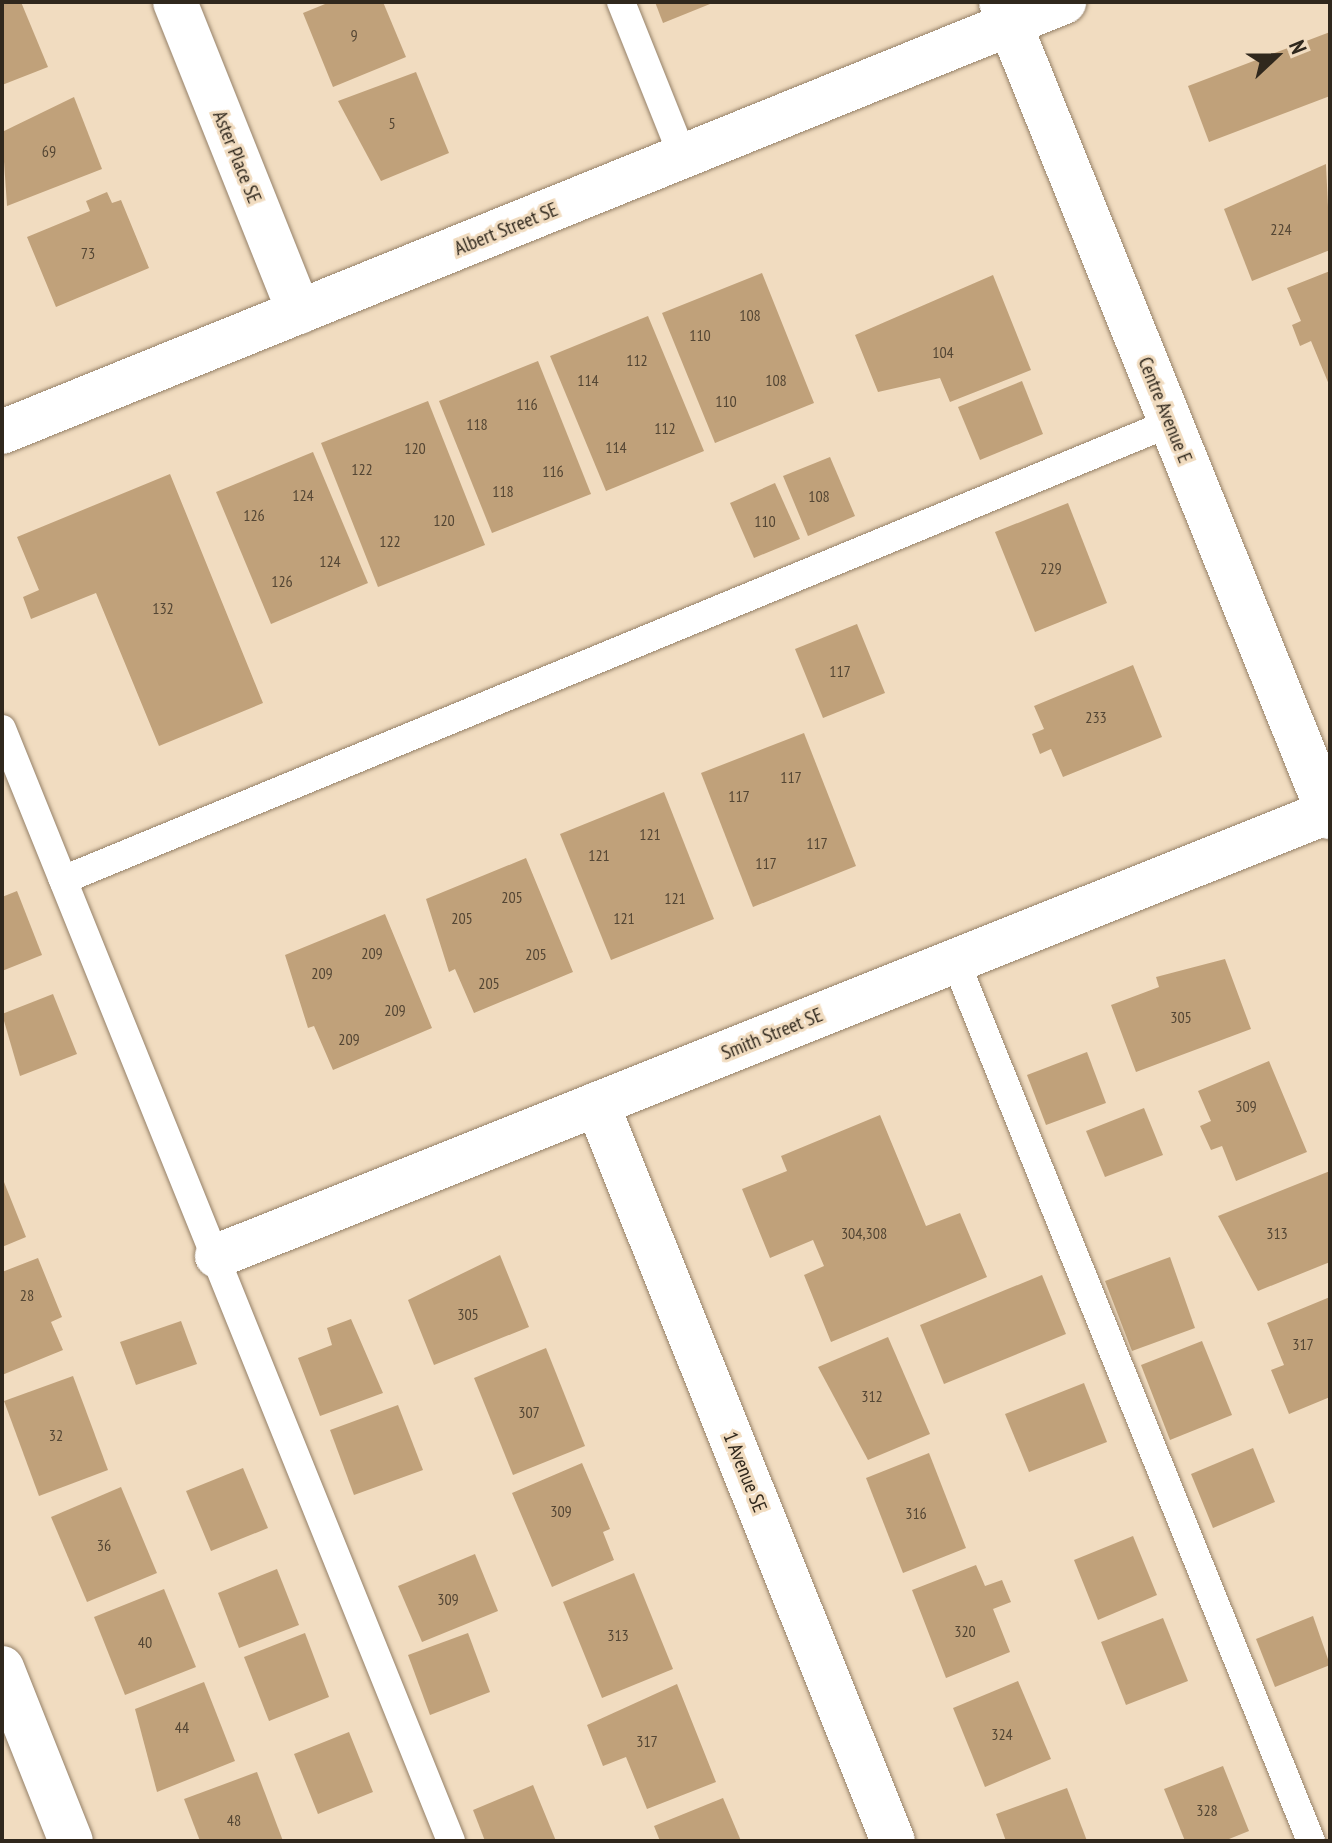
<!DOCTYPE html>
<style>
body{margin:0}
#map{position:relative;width:1332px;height:1843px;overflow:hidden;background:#f1dcc0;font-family:"PT Sans Narrow",sans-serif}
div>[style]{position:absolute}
.building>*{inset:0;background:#c0a17a}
.roads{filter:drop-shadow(0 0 2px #958168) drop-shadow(0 0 2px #958168)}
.lane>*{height:28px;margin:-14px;padding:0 14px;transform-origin:14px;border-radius:14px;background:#fff}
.street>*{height:44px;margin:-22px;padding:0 22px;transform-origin:22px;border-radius:22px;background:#fff}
span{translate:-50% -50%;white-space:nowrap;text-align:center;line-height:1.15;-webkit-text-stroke:6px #f1dcc0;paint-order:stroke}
.number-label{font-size:16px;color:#544634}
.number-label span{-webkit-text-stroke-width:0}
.street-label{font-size:20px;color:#30281d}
.frame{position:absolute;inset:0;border:4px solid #30281d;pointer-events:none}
.north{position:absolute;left:1236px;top:16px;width:80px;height:80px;-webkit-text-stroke:6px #f1dcc0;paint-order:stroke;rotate:68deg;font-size:22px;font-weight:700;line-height:32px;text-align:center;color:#30281d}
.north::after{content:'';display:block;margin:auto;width:28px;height:36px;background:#30281d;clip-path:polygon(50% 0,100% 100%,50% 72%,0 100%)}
</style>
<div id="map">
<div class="building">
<div style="clip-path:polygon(2px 2px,21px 2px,48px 67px,2px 85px)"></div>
<div style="clip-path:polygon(330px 2px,383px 2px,406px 57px,333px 87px,303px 13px)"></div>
<div style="clip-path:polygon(655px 2px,715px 2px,663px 23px)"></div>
<div style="clip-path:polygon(1330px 32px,1330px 96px,1209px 142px,1188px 86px)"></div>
<div style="clip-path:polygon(416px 72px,449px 153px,381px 181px,338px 101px)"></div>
<div style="clip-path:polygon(74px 97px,102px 169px,7px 206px,2px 132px)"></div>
<div style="clip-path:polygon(1326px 164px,1330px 250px,1252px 281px,1224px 209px)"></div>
<div style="clip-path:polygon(107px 192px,112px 203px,121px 200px,149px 268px,56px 307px,27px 237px,90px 211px,86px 201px)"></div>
<div style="clip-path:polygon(1330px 271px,1330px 387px,1311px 341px,1300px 346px,1292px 325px,1301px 321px,1287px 288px)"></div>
<div style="clip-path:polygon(762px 273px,814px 403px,715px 443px,662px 313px)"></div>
<div style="clip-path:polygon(993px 275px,1031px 370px,950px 402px,940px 378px,878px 392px,855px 335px)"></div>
<div style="clip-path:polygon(648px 316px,704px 451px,606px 491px,550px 356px)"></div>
<div style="clip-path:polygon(538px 361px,591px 494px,492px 533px,439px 401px)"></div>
<div style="clip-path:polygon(1022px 381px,1043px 434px,980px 460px,958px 407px)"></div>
<div style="clip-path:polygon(428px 401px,485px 545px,378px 587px,321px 443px)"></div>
<div style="clip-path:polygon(313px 452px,368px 583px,271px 624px,216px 492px)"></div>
<div style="clip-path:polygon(830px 457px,855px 516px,808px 536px,783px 476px)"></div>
<div style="clip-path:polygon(170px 474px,263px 703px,159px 746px,96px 593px,31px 619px,23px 597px,39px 590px,17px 537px)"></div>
<div style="clip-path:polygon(775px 483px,800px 539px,754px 558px,730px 503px)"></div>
<div style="clip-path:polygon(1068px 503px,1107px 603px,1035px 632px,995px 532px)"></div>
<div style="clip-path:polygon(857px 624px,885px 693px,823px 718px,795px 649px)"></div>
<div style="clip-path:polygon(1133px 665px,1162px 737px,1063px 777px,1051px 749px,1040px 754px,1032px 734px,1044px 729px,1034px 706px)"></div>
<div style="clip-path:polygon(804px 733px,856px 866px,753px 907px,701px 773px)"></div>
<div style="clip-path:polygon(664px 792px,714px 919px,611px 960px,560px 834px)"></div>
<div style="clip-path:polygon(526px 858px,573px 972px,474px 1013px,455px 969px,449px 972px,426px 899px)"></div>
<div style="clip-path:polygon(17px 891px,42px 955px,2px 971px,2px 897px)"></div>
<div style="clip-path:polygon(385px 914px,432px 1028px,333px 1070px,314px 1026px,308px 1028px,285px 955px)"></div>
<div style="clip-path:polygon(1225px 959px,1251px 1029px,1136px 1072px,1111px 1005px,1159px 987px,1156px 977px)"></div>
<div style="clip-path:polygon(53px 994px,77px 1054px,20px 1076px,2px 1014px)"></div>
<div style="clip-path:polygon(1087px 1052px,1106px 1103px,1046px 1125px,1027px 1075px)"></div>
<div style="clip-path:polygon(1269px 1061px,1307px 1152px,1236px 1181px,1222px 1146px,1211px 1150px,1200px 1126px,1211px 1121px,1198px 1091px)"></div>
<div style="clip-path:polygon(1144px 1108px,1163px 1155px,1105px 1177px,1086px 1131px)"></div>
<div style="clip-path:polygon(880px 1115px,926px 1226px,960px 1213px,987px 1277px,831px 1342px,804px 1275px,824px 1266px,813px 1240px,770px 1258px,742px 1189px,787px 1171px,781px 1156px)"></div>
<div style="clip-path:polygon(1330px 1171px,1330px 1262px,1258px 1291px,1218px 1216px)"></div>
<div style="clip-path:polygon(2px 1177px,26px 1237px,2px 1247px)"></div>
<div style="clip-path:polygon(500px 1255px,529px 1327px,434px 1365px,408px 1300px)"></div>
<div style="clip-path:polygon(1170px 1257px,1195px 1328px,1132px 1351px,1105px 1281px)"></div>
<div style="clip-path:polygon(38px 1258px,62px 1317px,51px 1322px,63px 1350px,2px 1375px,2px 1272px)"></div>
<div style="clip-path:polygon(1042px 1275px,1066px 1334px,944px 1384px,920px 1325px)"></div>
<div style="clip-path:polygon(1330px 1297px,1330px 1397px,1289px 1414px,1271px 1370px,1284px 1365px,1267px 1323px)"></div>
<div style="clip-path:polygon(351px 1319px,383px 1393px,320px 1416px,298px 1358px,332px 1345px,327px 1328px)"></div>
<div style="clip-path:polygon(181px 1321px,197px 1364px,136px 1385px,120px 1342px)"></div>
<div style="clip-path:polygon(888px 1337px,930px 1434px,868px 1460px,818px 1367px)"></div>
<div style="clip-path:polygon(1202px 1341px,1232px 1415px,1170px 1440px,1141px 1365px)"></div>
<div style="clip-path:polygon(546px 1348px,585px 1446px,513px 1475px,474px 1378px)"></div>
<div style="clip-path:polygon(73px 1376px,108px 1470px,39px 1496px,4px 1401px)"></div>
<div style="clip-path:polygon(1084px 1383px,1107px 1442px,1029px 1472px,1005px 1414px)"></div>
<div style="clip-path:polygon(398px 1405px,423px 1470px,354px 1495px,330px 1430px)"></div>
<div style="clip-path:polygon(1253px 1448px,1275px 1502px,1213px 1528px,1191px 1474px)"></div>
<div style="clip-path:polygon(929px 1453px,966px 1548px,903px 1573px,866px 1478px)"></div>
<div style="clip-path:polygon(582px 1463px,610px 1529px,603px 1532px,614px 1560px,552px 1587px,512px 1493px)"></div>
<div style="clip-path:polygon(243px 1468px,268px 1528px,211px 1551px,186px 1491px)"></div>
<div style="clip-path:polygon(121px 1487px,157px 1573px,87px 1602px,51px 1517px)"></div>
<div style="clip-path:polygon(1133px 1536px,1157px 1595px,1098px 1620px,1074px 1560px)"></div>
<div style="clip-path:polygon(475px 1554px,498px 1611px,422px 1642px,398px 1586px)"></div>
<div style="clip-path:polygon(976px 1565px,985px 1586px,1002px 1580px,1011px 1602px,993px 1609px,1010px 1652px,946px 1678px,912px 1590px)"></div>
<div style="clip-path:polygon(277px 1569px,299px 1625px,239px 1648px,218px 1593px)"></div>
<div style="clip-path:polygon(634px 1573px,673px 1669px,602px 1698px,563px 1602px)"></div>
<div style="clip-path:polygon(164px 1589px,196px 1667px,125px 1695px,94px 1617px)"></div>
<div style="clip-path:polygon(1313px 1616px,1330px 1665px,1275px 1687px,1256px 1639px)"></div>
<div style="clip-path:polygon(1163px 1618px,1188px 1681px,1126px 1705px,1101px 1642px)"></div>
<div style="clip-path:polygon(305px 1633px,329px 1697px,269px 1721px,244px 1657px)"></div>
<div style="clip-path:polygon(468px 1633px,490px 1692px,430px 1715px,408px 1655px)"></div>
<div style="clip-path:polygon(1018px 1681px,1051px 1759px,985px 1787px,953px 1708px)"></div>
<div style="clip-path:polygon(204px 1682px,235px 1761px,157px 1792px,135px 1709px)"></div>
<div style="clip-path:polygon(677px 1684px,716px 1782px,647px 1809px,626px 1757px,603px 1766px,587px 1725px)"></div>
<div style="clip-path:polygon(349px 1732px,373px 1792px,318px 1814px,294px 1754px)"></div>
<div style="clip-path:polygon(1223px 1766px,1249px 1831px,1224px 1841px,1185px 1841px,1164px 1789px)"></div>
<div style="clip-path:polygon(257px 1772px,283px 1841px,200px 1841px,184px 1799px)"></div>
<div style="clip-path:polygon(533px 1785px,556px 1841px,485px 1841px,473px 1810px)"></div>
<div style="clip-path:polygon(1067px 1788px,1087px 1841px,1006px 1841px,996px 1814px)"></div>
<div style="clip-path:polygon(723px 1798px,741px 1841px,660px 1841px,654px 1826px)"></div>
</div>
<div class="roads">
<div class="lane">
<div style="left:621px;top:2px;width:167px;rotate:68.2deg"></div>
<div style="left:2px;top:729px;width:1199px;rotate:68.01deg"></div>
<div style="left:63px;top:880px;width:1198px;rotate:-22.43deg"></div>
<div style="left:955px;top:960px;width:950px;rotate:68deg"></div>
</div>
<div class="street">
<div style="left:175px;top:2px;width:334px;rotate:68.2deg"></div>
<div style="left:1001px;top:2px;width:879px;rotate:68.02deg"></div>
<div style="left:2px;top:432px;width:1146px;rotate:-22.04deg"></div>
<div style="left:597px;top:1104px;width:794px;rotate:68.12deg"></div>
<div style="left:217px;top:1256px;width:1199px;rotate:-21.79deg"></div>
<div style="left:2px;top:1668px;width:186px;rotate:68.3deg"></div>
</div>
</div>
<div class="number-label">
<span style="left:354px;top:35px">9</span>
<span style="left:392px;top:123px">5</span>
<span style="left:49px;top:151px">69</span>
<span style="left:1281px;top:229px">224</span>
<span style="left:88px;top:253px">73</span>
<span style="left:750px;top:315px">108</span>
<span style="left:700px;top:335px">110</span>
<span style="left:943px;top:352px">104</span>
<span style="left:637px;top:360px">112</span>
<span style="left:588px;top:380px">114</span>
<span style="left:776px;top:380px">108</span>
<span style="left:726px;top:401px">110</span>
<span style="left:527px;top:404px">116</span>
<span style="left:477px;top:424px">118</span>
<span style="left:665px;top:428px">112</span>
<span style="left:616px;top:447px">114</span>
<span style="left:415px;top:448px">120</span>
<span style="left:362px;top:469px">122</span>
<span style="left:553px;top:471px">116</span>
<span style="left:503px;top:491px">118</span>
<span style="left:303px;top:495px">124</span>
<span style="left:819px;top:496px">108</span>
<span style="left:254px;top:515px">126</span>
<span style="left:444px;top:520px">120</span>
<span style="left:765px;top:521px">110</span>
<span style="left:390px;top:541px">122</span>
<span style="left:330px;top:561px">124</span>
<span style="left:1051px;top:568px">229</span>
<span style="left:282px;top:581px">126</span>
<span style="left:163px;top:608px">132</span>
<span style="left:840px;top:671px">117</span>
<span style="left:1096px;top:717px">233</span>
<span style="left:791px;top:777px">117</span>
<span style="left:739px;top:796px">117</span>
<span style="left:650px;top:834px">121</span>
<span style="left:817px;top:843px">117</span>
<span style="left:599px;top:855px">121</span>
<span style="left:766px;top:863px">117</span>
<span style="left:512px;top:897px">205</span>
<span style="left:675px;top:898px">121</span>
<span style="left:462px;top:918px">205</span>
<span style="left:624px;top:918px">121</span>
<span style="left:372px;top:953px">209</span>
<span style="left:536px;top:954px">205</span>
<span style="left:322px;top:973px">209</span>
<span style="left:489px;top:983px">205</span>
<span style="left:395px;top:1010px">209</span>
<span style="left:1181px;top:1017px">305</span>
<span style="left:349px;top:1039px">209</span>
<span style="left:1246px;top:1106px">309</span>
<span style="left:864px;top:1233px">304,308</span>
<span style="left:1277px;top:1233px">313</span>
<span style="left:27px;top:1295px">28</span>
<span style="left:468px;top:1314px">305</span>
<span style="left:1303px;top:1344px">317</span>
<span style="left:872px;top:1396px">312</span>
<span style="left:529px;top:1412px">307</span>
<span style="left:56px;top:1435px">32</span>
<span style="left:561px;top:1511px">309</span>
<span style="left:916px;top:1513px">316</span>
<span style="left:104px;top:1545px">36</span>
<span style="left:448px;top:1599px">309</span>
<span style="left:965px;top:1631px">320</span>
<span style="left:618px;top:1635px">313</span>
<span style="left:145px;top:1642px">40</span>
<span style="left:182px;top:1727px">44</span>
<span style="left:1002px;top:1734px">324</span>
<span style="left:647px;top:1741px">317</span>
<span style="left:1207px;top:1810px">328</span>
<span style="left:234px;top:1820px">48</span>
</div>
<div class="street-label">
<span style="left:237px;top:157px;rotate:68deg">Aster Place SE</span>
<span style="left:506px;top:229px;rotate:-22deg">Albert Street SE</span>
<span style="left:1165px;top:410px;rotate:68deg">Centre Avenue E</span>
<span style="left:772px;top:1034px;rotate:-22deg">Smith Street SE</span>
<span style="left:745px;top:1472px;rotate:68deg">1 Avenue SE</span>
</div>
<div class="frame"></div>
<div class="north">N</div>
</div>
